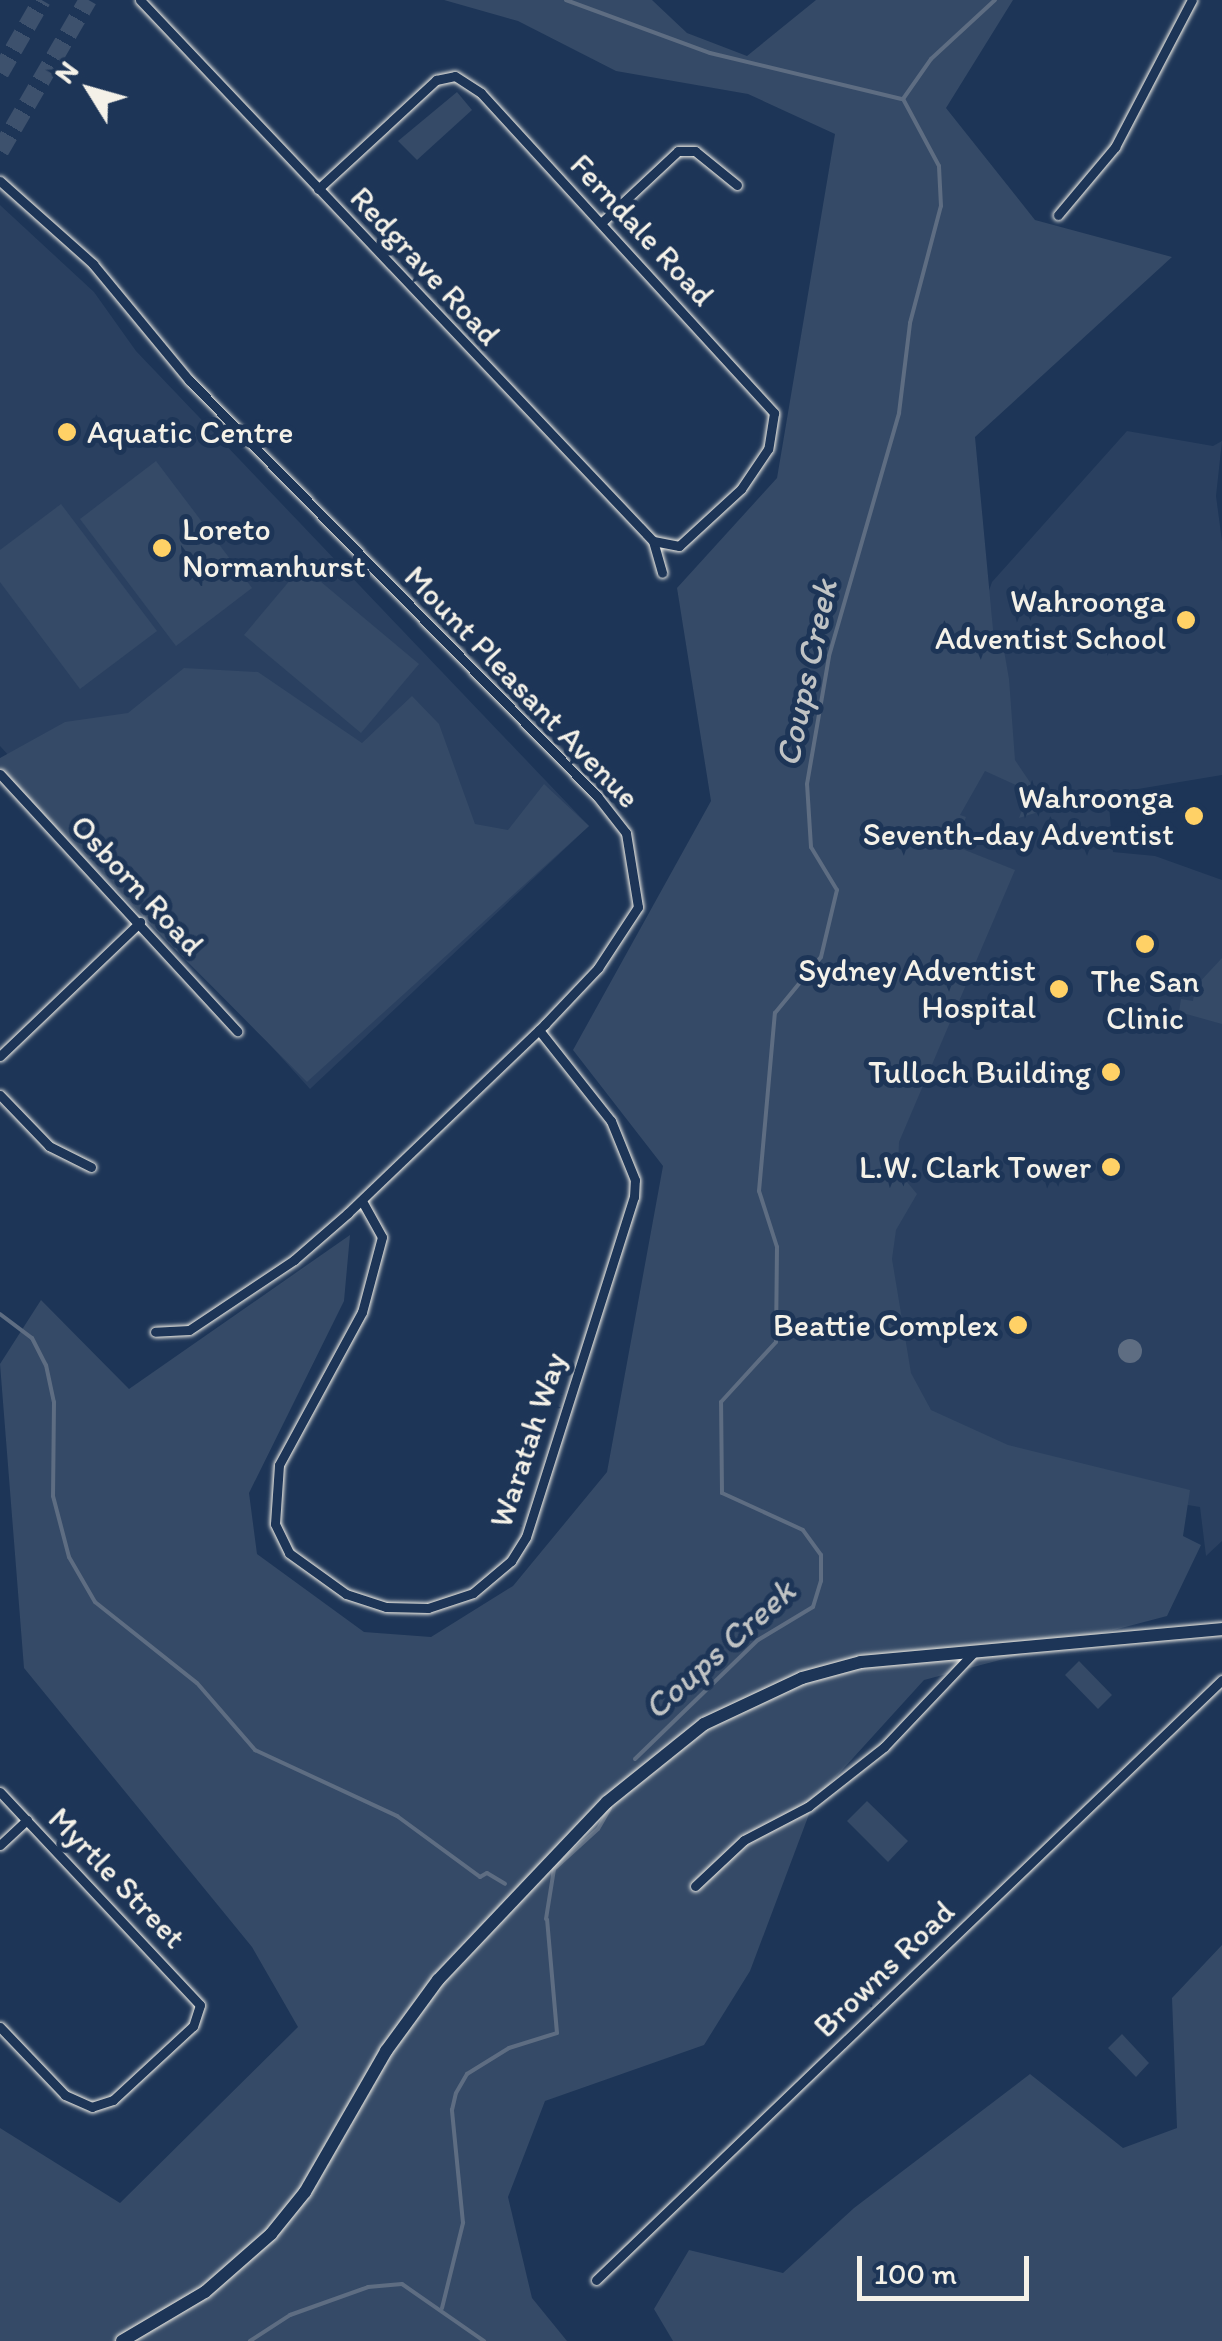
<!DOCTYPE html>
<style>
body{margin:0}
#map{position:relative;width:1222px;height:2341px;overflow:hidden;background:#1d3557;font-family:Itim,sans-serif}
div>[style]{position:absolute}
.built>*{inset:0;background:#2a4060}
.green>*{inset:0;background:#354a67}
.water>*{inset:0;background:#5e6d82}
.round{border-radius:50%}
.stream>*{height:4px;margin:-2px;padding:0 2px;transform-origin:2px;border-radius:2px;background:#5e6d82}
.motorway-tunnel>*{height:18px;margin-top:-9px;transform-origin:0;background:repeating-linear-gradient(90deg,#3d516d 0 18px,transparent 0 27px)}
.roads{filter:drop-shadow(0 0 2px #f4f1e8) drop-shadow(0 0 2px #f4f1e8)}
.minor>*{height:9px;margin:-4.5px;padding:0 4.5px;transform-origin:4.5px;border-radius:4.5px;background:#1d3557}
.secondary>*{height:12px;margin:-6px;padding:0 6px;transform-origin:6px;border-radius:6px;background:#1d3557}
.dots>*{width:28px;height:28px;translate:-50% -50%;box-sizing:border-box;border:5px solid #1d3557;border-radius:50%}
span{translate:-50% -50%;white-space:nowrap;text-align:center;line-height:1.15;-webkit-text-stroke:10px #1d3557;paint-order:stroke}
.street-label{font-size:32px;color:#f4f1e8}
.poi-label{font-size:32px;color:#f4f1e8}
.left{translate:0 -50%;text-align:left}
.right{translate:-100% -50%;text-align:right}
.water-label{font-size:35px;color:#c0c3c4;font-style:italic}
.north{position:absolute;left:40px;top:40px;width:100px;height:100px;-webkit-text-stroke:8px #1d3557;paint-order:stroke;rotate:307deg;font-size:28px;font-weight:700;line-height:40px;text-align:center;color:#f4f1e8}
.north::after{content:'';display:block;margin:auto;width:35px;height:45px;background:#f4f1e8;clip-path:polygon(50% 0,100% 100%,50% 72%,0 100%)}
.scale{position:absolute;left:857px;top:2256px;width:172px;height:45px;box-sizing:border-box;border:5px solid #f4f1e8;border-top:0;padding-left:12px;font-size:30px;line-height:35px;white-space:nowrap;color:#f4f1e8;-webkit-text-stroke:8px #1d3557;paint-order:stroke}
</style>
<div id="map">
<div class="built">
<div style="clip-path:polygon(0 205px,94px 292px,136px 351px,589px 826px,310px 1089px,0 746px)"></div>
<div style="clip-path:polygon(1127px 431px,1213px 446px,1222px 441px,1216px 496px,1222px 541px,1222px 775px,1108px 794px,1113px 852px,1155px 856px,1222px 880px,1222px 1541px,1206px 1556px,1200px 1507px,927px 1463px,826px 1127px,942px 856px,955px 687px,992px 582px)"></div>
</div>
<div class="green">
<div style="clip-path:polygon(444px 0,652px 0,687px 33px,747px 56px,816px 0,1013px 0,946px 108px,1035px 220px,1172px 257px,975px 437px,994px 640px,1002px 639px,1009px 679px,1015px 760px,1048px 809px,1019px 818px,1029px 791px,985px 771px,960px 815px,966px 817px,955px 846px,1015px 870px,899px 1142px,898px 1171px,917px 1194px,896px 1230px,892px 1259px,911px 1373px,931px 1410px,1008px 1445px,1190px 1490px,1183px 1536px,1201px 1545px,1167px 1616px,924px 1680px,814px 1801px,750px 1971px,704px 2045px,545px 2101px,508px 2197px,532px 2298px,567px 2341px,0 2341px,0 2128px,120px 2203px,298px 2027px,252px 1947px,24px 1668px,0 1364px,41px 1300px,129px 1389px,350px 1235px,344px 1301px,249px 1493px,257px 1554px,364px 1632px,431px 1637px,513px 1586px,607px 1472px,663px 1166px,573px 1050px,711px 801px,677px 588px,777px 478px,835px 134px,748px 94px,616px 71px,518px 21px)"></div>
<div style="clip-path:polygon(457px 92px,472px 110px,417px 160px,398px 141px)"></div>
<div style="clip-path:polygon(156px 461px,252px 588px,176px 646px,80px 519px)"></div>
<div style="clip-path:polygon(61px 504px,157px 631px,80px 689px,0 582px,0 550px)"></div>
<div style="clip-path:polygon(302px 566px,419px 664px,361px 733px,244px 635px)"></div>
<div style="clip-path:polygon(184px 668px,258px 672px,362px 743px,412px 696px,439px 724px,475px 824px,508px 830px,544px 784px,589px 826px,307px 1082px,0 773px,0 758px,65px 722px,128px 713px)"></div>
<div style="clip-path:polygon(1222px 958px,1222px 1024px,1179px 1012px,1181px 999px,1193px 1001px,1195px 987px)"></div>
<div style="clip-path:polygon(1079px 1661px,1112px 1695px,1098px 1709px,1065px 1675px)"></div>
<div style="clip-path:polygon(867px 1801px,908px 1841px,888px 1862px,847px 1821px)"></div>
<div style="clip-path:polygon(1222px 1945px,1222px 2341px,673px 2341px,654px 2309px,689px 2250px,783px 2273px,854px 2208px,1030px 2074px,1123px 2148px,1177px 2128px,1172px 1998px)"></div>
<div style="clip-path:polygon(1122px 2034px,1149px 2063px,1136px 2077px,1108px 2048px)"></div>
</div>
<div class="water">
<div class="round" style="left:1118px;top:1339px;width:24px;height:24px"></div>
</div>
<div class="stream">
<div style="left:566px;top:0;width:153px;rotate:20.2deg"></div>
<div style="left:710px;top:53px;width:197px;rotate:13.5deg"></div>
<div style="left:0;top:1314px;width:40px;rotate:37deg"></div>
<div style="left:32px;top:1338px;width:30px;rotate:63deg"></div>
<div style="left:46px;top:1365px;width:38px;rotate:78deg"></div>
<div style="left:54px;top:1402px;width:94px;rotate:90.6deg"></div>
<div style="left:53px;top:1496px;width:63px;rotate:75.3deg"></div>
<div style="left:69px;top:1557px;width:52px;rotate:60deg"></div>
<div style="left:95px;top:1602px;width:130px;rotate:38.5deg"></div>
<div style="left:197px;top:1683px;width:89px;rotate:49.1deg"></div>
<div style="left:255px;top:1750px;width:157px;rotate:24.9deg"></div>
<div style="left:397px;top:1816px;width:103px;rotate:36.3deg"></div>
<div style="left:480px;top:1877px;width:8px;rotate:-30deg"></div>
<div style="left:487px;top:1873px;width:21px;rotate:31deg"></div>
<div style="left:635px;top:1759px;width:171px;rotate:-44.1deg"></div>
<div style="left:758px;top:1640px;width:64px;rotate:-31deg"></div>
<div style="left:813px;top:1607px;width:27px;rotate:-73deg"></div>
<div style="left:821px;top:1581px;width:26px;rotate:-90deg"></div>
<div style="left:821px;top:1555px;width:31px;rotate:-126deg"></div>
<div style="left:803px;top:1530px;width:89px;rotate:-155.4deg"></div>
<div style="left:722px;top:1493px;width:91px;rotate:-90.6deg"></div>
<div style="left:721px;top:1402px;width:81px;rotate:-47.5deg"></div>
<div style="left:776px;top:1342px;width:95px;rotate:-89.4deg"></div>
<div style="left:777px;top:1247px;width:59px;rotate:-107.8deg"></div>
<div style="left:759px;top:1191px;width:179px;rotate:-84.9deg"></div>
<div style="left:775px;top:1013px;width:72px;rotate:-50.6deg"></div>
<div style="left:821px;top:957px;width:69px;rotate:-76.6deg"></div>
<div style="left:837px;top:890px;width:50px;rotate:-121.2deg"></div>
<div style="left:811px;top:847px;width:63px;rotate:-93.6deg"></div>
<div style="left:807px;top:784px;width:130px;rotate:-80.2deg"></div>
<div style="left:829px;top:656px;width:253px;rotate:-73.9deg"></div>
<div style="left:899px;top:413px;width:91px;rotate:-83deg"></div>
<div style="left:910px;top:323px;width:121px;rotate:-75.2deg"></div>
<div style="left:941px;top:206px;width:40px;rotate:-92.9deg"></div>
<div style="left:939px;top:166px;width:76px;rotate:-118.2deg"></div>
<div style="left:903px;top:99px;width:49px;rotate:-55deg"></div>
<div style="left:931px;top:59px;width:87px;rotate:-42.7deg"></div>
<div style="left:546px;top:1919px;width:51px;rotate:-80.9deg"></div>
<div style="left:554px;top:1869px;width:59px;rotate:-42.3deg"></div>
<div style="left:598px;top:1829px;width:24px;rotate:-60deg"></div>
<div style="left:442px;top:2308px;width:88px;rotate:-76.1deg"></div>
<div style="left:463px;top:2223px;width:114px;rotate:-95.6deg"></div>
<div style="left:452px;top:2110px;width:17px;rotate:-77deg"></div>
<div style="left:456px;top:2093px;width:22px;rotate:-60deg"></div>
<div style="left:467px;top:2074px;width:49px;rotate:-31.8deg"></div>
<div style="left:509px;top:2048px;width:50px;rotate:-17.4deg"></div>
<div style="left:557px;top:2033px;width:114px;rotate:-95deg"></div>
<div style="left:250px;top:2341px;width:48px;rotate:-33deg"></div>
<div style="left:290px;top:2315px;width:83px;rotate:-19.7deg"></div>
<div style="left:368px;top:2287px;width:34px;rotate:-5deg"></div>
<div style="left:402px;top:2284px;width:100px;rotate:34.8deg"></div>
</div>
<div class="motorway-tunnel">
<div style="left:0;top:73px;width:84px;rotate:-60.1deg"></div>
<div style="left:0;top:151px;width:175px;rotate:-59.8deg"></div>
</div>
<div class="roads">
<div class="minor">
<div style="left:140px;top:0;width:746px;rotate:46.52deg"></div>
<div style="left:653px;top:541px;width:33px;rotate:74deg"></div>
<div style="left:0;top:181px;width:125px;rotate:41.7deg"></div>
<div style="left:93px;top:264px;width:151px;rotate:50.4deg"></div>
<div style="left:189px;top:380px;width:583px;rotate:45.56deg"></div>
<div style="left:597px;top:796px;width:47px;rotate:51.9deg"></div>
<div style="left:626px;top:833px;width:75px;rotate:80.8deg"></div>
<div style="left:638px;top:907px;width:73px;rotate:123.3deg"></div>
<div style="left:598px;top:968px;width:77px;rotate:133.4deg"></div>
<div style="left:545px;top:1024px;width:273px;rotate:136.2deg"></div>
<div style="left:348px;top:1213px;width:72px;rotate:139deg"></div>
<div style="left:294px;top:1260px;width:126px;rotate:146.3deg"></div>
<div style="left:189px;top:1330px;width:34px;rotate:177deg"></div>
<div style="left:318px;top:189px;width:161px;rotate:-42.7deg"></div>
<div style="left:436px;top:80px;width:19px;rotate:-12deg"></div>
<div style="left:455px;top:76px;width:31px;rotate:33deg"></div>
<div style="left:481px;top:93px;width:434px;rotate:47.5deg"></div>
<div style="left:774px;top:413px;width:36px;rotate:99deg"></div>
<div style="left:768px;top:449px;width:48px;rotate:124deg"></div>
<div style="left:741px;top:489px;width:84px;rotate:137.4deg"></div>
<div style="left:679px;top:546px;width:26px;rotate:-169deg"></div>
<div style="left:1058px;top:215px;width:89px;rotate:-50deg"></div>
<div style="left:1115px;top:147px;width:166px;rotate:-62.4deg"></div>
<div style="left:601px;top:223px;width:105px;rotate:-43.1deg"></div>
<div style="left:678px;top:151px;width:17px"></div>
<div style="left:695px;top:151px;width:54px;rotate:39deg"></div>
<div style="left:0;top:774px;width:350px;rotate:47.3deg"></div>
<div style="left:0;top:1056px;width:194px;rotate:-43.7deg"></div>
<div style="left:0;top:1095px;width:71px;rotate:46.1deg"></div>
<div style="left:49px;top:1146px;width:47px;rotate:26.6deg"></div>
<div style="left:362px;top:1201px;width:41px;rotate:60.9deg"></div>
<div style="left:382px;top:1237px;width:78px;rotate:104.9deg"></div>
<div style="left:362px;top:1312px;width:174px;rotate:118.5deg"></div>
<div style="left:279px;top:1465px;width:59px;rotate:93.9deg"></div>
<div style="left:275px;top:1524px;width:32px;rotate:64deg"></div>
<div style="left:289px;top:1553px;width:70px;rotate:35.7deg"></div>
<div style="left:346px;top:1594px;width:42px;rotate:18deg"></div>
<div style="left:386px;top:1607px;width:42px;rotate:1.4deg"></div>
<div style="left:428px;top:1608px;width:47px;rotate:-18.4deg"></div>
<div style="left:473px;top:1593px;width:50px;rotate:-40.1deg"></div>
<div style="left:511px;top:1561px;width:28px;rotate:-58deg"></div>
<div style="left:526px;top:1537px;width:357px;rotate:-72.4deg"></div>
<div style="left:634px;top:1197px;width:17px;rotate:-87deg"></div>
<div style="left:635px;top:1180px;width:64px;rotate:-112.1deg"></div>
<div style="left:611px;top:1121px;width:116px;rotate:-128.4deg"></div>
<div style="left:0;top:1792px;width:292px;rotate:46.8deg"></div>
<div style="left:200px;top:2005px;width:22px;rotate:108deg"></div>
<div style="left:193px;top:2026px;width:109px;rotate:137.2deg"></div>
<div style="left:113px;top:2100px;width:22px;rotate:162deg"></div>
<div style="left:92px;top:2107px;width:30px;rotate:-156deg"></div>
<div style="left:65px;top:2095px;width:94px;rotate:-133.7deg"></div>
<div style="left:0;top:1845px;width:37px;rotate:-43deg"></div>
<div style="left:695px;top:1886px;width:67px;rotate:-43.2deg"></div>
<div style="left:744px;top:1840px;width:73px;rotate:-27.6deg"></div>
<div style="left:809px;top:1806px;width:95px;rotate:-38.2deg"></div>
<div style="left:884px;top:1747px;width:131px;rotate:-46.5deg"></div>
<div style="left:596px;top:2280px;width:867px;rotate:-43.79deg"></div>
</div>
<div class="secondary">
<div style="left:122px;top:2341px;width:96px;rotate:-30.6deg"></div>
<div style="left:205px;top:2292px;width:88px;rotate:-41.3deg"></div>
<div style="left:271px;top:2234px;width:54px;rotate:-51deg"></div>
<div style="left:305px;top:2192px;width:163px;rotate:-60.1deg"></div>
<div style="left:386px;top:2051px;width:88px;rotate:-53.8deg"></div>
<div style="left:438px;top:1980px;width:245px;rotate:-46.5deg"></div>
<div style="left:607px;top:1802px;width:124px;rotate:-38.8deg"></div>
<div style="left:704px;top:1724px;width:108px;rotate:-25.1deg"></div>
<div style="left:802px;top:1678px;width:61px;rotate:-15.2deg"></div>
<div style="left:861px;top:1662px;width:363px;rotate:-5.2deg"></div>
</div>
</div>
<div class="dots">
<div style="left:67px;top:432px;background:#ffd166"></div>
<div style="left:162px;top:548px;background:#ffd166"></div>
<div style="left:1186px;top:620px;background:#ffd166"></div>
<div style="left:1194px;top:816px;background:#ffd166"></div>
<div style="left:1145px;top:944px;background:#ffd166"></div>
<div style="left:1059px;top:989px;background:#ffd166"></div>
<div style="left:1111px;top:1072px;background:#ffd166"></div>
<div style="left:1111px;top:1167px;background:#ffd166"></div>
<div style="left:1018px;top:1325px;background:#ffd166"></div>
</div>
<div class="street-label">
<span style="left:642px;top:230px;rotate:47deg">Ferndale Road</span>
<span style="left:425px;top:266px;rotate:47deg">Redgrave Road</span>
<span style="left:522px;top:687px;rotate:46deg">Mount Pleasant Avenue</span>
<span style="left:137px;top:885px;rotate:47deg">Osborn Road</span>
<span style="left:528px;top:1440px;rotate:-72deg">Waratah Way</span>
<span style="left:117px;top:1878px;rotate:46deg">Myrtle Street</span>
<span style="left:884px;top:1969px;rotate:-44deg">Browns Road</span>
</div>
<div class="poi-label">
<span class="left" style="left:87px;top:432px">Aquatic Centre</span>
<span class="left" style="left:182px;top:548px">Loreto<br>Normanhurst</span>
<span class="right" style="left:1166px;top:620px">Wahroonga<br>Adventist School</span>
<span class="right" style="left:1174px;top:816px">Wahroonga<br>Seventh-day Adventist</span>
<span class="right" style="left:1036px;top:989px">Sydney Adventist<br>Hospital</span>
<span style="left:1145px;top:1000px">The San<br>Clinic</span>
<span class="right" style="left:1091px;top:1072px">Tulloch Building</span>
<span class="right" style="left:1091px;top:1167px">L.W. Clark Tower</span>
<span class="right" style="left:998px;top:1325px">Beattie Complex</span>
</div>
<div class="water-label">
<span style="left:806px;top:673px;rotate:-78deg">Coups Creek</span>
<span style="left:719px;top:1649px;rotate:-42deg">Coups Creek</span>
</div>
<div class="north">N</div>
<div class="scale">100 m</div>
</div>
